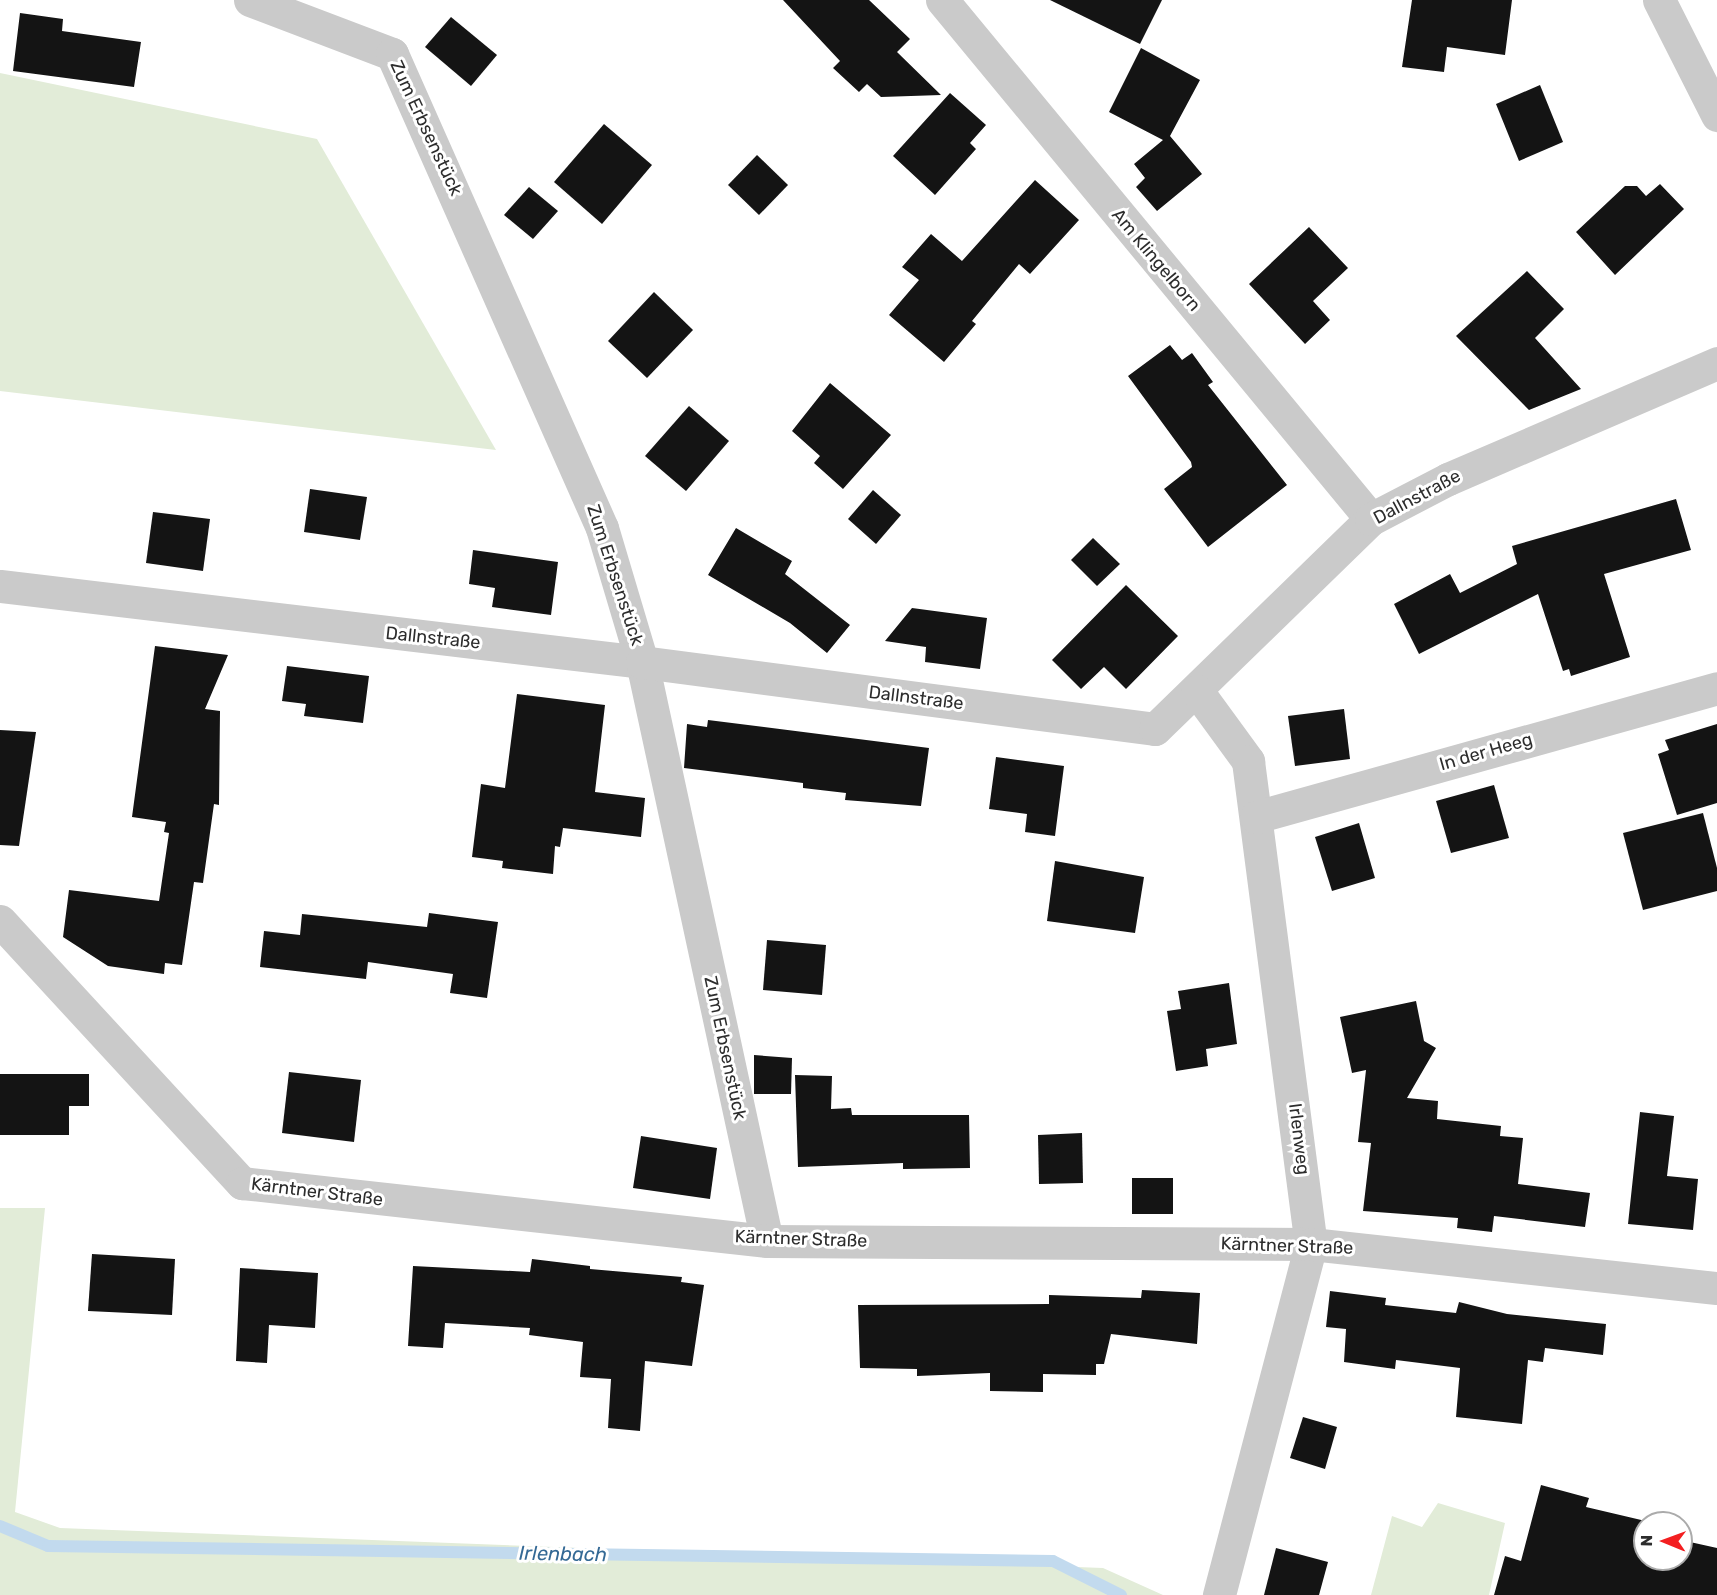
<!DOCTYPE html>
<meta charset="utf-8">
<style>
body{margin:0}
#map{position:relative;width:1717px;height:1595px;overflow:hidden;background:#fff;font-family:Rubik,sans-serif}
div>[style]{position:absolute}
.green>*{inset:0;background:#e2ecd8}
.stream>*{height:12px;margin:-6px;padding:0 6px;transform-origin:6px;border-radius:6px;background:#c2daee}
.building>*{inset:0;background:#141414}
.street>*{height:33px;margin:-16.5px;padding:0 16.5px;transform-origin:16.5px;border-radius:16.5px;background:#cacaca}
span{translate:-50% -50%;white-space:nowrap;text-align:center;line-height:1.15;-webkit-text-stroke:6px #fff;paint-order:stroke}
.street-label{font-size:18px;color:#2d2d2d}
.water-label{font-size:20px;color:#346995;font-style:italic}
.north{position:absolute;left:1633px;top:1511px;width:60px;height:60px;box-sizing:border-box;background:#fff;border:2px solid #ababab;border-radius:50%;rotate:271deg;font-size:16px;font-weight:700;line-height:24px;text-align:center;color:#2d2d2d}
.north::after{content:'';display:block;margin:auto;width:21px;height:27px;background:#f31f21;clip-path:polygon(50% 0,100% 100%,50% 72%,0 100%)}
</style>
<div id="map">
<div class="green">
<div style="clip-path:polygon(0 73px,317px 139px,496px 450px,0 391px)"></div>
<div style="clip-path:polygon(0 1208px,45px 1208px,15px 1512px,60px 1528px,1103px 1568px,1163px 1595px,0 1595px)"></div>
<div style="clip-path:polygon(1438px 1503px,1505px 1523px,1489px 1595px,1371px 1595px,1392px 1516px,1422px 1527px)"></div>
</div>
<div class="stream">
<div style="left:0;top:1526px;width:52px;rotate:22.6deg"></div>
<div style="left:48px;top:1546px;width:1005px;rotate:0.86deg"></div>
<div style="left:1053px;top:1561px;width:76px;rotate:26.6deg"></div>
</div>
<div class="building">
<div style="clip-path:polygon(783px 0,869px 0,910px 39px,897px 52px,941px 95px,881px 97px,867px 84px,859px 92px,833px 68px,840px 61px)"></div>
<div style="clip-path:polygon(1050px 0,1162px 0,1140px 44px)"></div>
<div style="clip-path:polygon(1412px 0,1512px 0,1505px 55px,1447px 47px,1444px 72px,1402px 67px)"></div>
<div style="clip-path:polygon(20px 13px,63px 19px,62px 31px,141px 42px,134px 87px,13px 71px)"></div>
<div style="clip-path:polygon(451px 17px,497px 55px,471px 86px,425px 47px)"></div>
<div style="clip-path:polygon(1141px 48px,1200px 80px,1170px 136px,1202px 174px,1157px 211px,1136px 187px,1145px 178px,1134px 164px,1163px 140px,1109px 112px)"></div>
<div style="clip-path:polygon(1540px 85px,1563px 142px,1519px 161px,1496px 104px)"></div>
<div style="clip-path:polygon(950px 93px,986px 125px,970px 143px,976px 149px,935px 195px,893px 156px)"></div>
<div style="clip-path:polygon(604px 124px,652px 165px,602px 224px,554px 182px)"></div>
<div style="clip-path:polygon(757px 155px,788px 185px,759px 215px,728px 185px)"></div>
<div style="clip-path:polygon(1035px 180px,1079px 220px,1030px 274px,1019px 264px,972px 321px,976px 324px,944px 362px,889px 315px,919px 280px,902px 267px,931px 234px,962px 261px)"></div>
<div style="clip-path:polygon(1660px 184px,1684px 209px,1615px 275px,1576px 232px,1625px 186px,1637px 186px,1646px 196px)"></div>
<div style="clip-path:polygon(529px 187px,558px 211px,533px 239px,504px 215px)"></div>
<div style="clip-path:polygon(1309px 227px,1348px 268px,1313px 301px,1330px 320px,1305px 344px,1249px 284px)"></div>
<div style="clip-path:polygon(1527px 271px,1564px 309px,1535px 338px,1581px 389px,1529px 410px,1456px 336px)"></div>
<div style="clip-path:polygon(654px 292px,693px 330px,647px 378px,608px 341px)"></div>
<div style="clip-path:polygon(1170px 345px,1182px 360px,1192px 353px,1213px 382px,1208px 385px,1287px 485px,1208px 547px,1164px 489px,1192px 467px,1191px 462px,1128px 376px)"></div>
<div style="clip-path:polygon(830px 383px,891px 435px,843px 489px,814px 463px,820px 456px,792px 431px)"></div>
<div style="clip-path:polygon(689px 406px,729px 441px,686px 491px,645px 456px)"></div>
<div style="clip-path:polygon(310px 489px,367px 497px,360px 540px,304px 532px)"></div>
<div style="clip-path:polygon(873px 490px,901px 515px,876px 544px,848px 519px)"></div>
<div style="clip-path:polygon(1676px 499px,1691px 550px,1604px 574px,1630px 657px,1571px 676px,1569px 669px,1563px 671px,1538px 594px,1419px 654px,1394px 604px,1450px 574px,1460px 593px,1517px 564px,1512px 546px)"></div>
<div style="clip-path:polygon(153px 512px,210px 519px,203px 571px,146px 563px)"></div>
<div style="clip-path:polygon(736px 528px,792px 561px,785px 574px,850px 625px,827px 653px,790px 623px,708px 575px)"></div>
<div style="clip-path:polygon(1093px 538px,1120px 564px,1097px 586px,1071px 560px)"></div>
<div style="clip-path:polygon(473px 550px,558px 562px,551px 615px,492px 607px,495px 588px,469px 584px)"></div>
<div style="clip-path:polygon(1126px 585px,1178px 636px,1126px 689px,1104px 667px,1081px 689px,1052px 660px)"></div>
<div style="clip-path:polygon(912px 608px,987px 618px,980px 669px,925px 662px,926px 647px,885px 641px)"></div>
<div style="clip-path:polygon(155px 646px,228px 655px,205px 709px,220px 711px,219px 805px,214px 804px,203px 883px,194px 882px,182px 965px,165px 963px,164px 974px,108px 966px,63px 937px,69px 890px,159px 901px,169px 833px,164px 832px,166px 822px,132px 817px)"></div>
<div style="clip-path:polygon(287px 666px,369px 676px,363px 723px,304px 716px,306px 704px,282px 701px)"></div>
<div style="clip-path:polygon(517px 694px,605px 705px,595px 792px,645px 798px,641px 837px,563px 828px,560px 847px,555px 846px,553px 874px,502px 868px,503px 861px,472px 857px,481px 784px,505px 788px)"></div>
<div style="clip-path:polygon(1344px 709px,1350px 759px,1295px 766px,1288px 716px)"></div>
<div style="clip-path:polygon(708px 720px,929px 748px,921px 806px,845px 800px,846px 793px,803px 788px,803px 783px,684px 768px,687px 724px,707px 727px)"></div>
<div style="clip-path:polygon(1717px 724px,1717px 803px,1677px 815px,1658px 754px,1669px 750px,1665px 740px)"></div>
<div style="clip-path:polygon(0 730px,36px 732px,19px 846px,0 845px)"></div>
<div style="clip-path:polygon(996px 757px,1064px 766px,1055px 836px,1025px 832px,1027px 814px,989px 809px)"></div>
<div style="clip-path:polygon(1494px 785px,1509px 838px,1451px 853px,1436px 801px)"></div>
<div style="clip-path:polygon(1703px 813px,1717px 868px,1717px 891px,1643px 910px,1623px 833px)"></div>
<div style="clip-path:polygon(1359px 823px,1375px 878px,1332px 891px,1315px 837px)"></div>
<div style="clip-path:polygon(1055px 861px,1144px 877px,1135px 933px,1047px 921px)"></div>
<div style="clip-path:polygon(429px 913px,498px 922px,487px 998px,450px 993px,453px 974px,368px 962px,366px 979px,260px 967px,264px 931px,300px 935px,302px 914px,427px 927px)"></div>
<div style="clip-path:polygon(767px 940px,826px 945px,822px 995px,763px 990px)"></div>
<div style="clip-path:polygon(1229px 983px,1237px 1044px,1206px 1049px,1208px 1066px,1176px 1071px,1167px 1011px,1181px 1009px,1178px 991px)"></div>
<div style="clip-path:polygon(1416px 1001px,1424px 1041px,1436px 1048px,1407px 1098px,1438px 1101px,1437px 1119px,1501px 1126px,1500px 1136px,1523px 1138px,1518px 1184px,1590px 1193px,1585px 1227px,1494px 1216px,1492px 1232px,1457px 1228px,1458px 1218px,1363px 1211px,1371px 1143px,1358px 1142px,1366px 1070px,1352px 1073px,1340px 1017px)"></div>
<div style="clip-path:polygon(754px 1055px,792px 1058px,791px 1094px,754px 1094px)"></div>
<div style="clip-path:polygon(289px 1072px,361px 1080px,354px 1142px,282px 1133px)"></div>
<div style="clip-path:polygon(0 1074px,89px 1074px,89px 1106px,69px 1106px,69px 1135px,0 1135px)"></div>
<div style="clip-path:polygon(795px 1075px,832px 1076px,831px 1109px,851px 1108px,852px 1115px,969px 1115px,970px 1168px,903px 1169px,903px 1163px,798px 1167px)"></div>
<div style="clip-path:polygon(1640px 1112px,1674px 1116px,1667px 1176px,1698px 1179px,1693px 1230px,1628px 1224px)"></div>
<div style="clip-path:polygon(1082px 1133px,1083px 1183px,1039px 1184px,1038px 1135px)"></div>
<div style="clip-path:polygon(641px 1136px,717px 1148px,710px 1199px,633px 1188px)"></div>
<div style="clip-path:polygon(1132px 1178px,1173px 1178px,1173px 1214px,1132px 1214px)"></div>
<div style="clip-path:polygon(92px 1254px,175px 1259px,172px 1315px,88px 1311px)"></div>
<div style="clip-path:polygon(532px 1259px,590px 1266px,590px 1269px,682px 1277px,681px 1282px,704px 1285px,692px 1366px,645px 1361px,640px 1431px,608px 1428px,611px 1379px,580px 1377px,583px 1342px,529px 1335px,530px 1328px,445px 1323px,443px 1348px,408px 1346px,413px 1266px,530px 1272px)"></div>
<div style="clip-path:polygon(240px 1268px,318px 1273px,315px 1328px,269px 1325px,267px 1363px,236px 1361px)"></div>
<div style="clip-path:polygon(1142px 1290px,1200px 1293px,1197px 1344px,1111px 1334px,1104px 1364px,1096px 1364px,1096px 1375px,1043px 1374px,1043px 1392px,990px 1391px,990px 1373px,917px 1376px,917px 1369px,860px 1368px,858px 1305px,1049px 1304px,1049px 1295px,1141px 1298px)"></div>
<div style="clip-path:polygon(1330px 1291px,1386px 1298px,1385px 1305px,1456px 1313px,1459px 1302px,1507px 1314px,1606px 1324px,1603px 1355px,1545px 1348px,1543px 1362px,1528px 1360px,1522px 1424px,1456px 1417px,1460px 1368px,1396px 1360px,1395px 1369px,1344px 1362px,1346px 1329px,1326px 1327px)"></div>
<div style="clip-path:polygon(1303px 1417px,1337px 1427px,1325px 1469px,1290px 1458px)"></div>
<div style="clip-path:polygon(1541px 1485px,1589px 1498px,1586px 1507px,1654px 1523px,1645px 1523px,1645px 1559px,1681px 1559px,1681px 1540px,1717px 1548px,1717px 1595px,1494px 1595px,1505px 1556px,1521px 1561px)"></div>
<div style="clip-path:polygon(1276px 1548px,1328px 1562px,1319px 1595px,1264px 1595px)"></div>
</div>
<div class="street">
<div style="left:250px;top:0;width:152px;rotate:20.8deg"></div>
<div style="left:392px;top:54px;width:518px;rotate:66.1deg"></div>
<div style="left:602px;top:528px;width:140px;rotate:73.4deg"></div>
<div style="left:642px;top:662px;width:592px;rotate:77.82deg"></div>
<div style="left:942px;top:0;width:673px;rotate:50.42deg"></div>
<div style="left:1659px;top:0;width:129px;rotate:63.2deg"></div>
<div style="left:0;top:586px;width:646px;rotate:6.75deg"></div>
<div style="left:642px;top:662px;width:517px;rotate:7.44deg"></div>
<div style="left:1155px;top:729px;width:301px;rotate:-44.2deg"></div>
<div style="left:1371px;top:519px;width:87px;rotate:-27.5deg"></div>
<div style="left:1448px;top:479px;width:293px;rotate:-23.3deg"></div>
<div style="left:1197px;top:691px;width:87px;rotate:53.9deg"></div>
<div style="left:1248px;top:761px;width:487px;rotate:82.6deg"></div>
<div style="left:1311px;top:1244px;width:363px;rotate:104.7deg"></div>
<div style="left:1256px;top:817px;width:479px;rotate:-15.6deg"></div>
<div style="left:0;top:921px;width:357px;rotate:47.3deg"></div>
<div style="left:242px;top:1183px;width:528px;rotate:6.3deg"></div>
<div style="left:767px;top:1241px;width:544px;rotate:0.32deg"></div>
<div style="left:1311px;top:1244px;width:408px;rotate:6.2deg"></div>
</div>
<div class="street-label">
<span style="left:426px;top:128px;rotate:65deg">Zum Erbsenstück</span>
<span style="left:1156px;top:260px;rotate:50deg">Am Klingelborn</span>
<span style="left:1417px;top:497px;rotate:-28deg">Dallnstraße</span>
<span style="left:615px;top:575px;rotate:72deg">Zum Erbsenstück</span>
<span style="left:433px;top:638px;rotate:6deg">Dallnstraße</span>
<span style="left:916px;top:698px;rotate:7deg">Dallnstraße</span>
<span style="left:1486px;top:752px;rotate:-16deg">In der Heeg</span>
<span style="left:725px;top:1048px;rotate:78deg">Zum Erbsenstück</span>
<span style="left:1299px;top:1139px;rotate:83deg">Irlenweg</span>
<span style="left:317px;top:1192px;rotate:7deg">Kärntner Straße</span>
<span style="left:801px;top:1239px;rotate:2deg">Kärntner Straße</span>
<span style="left:1287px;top:1246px;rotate:2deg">Kärntner Straße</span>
</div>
<div class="water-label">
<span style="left:563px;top:1554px;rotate:1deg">Irlenbach</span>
</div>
<div class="north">N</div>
</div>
